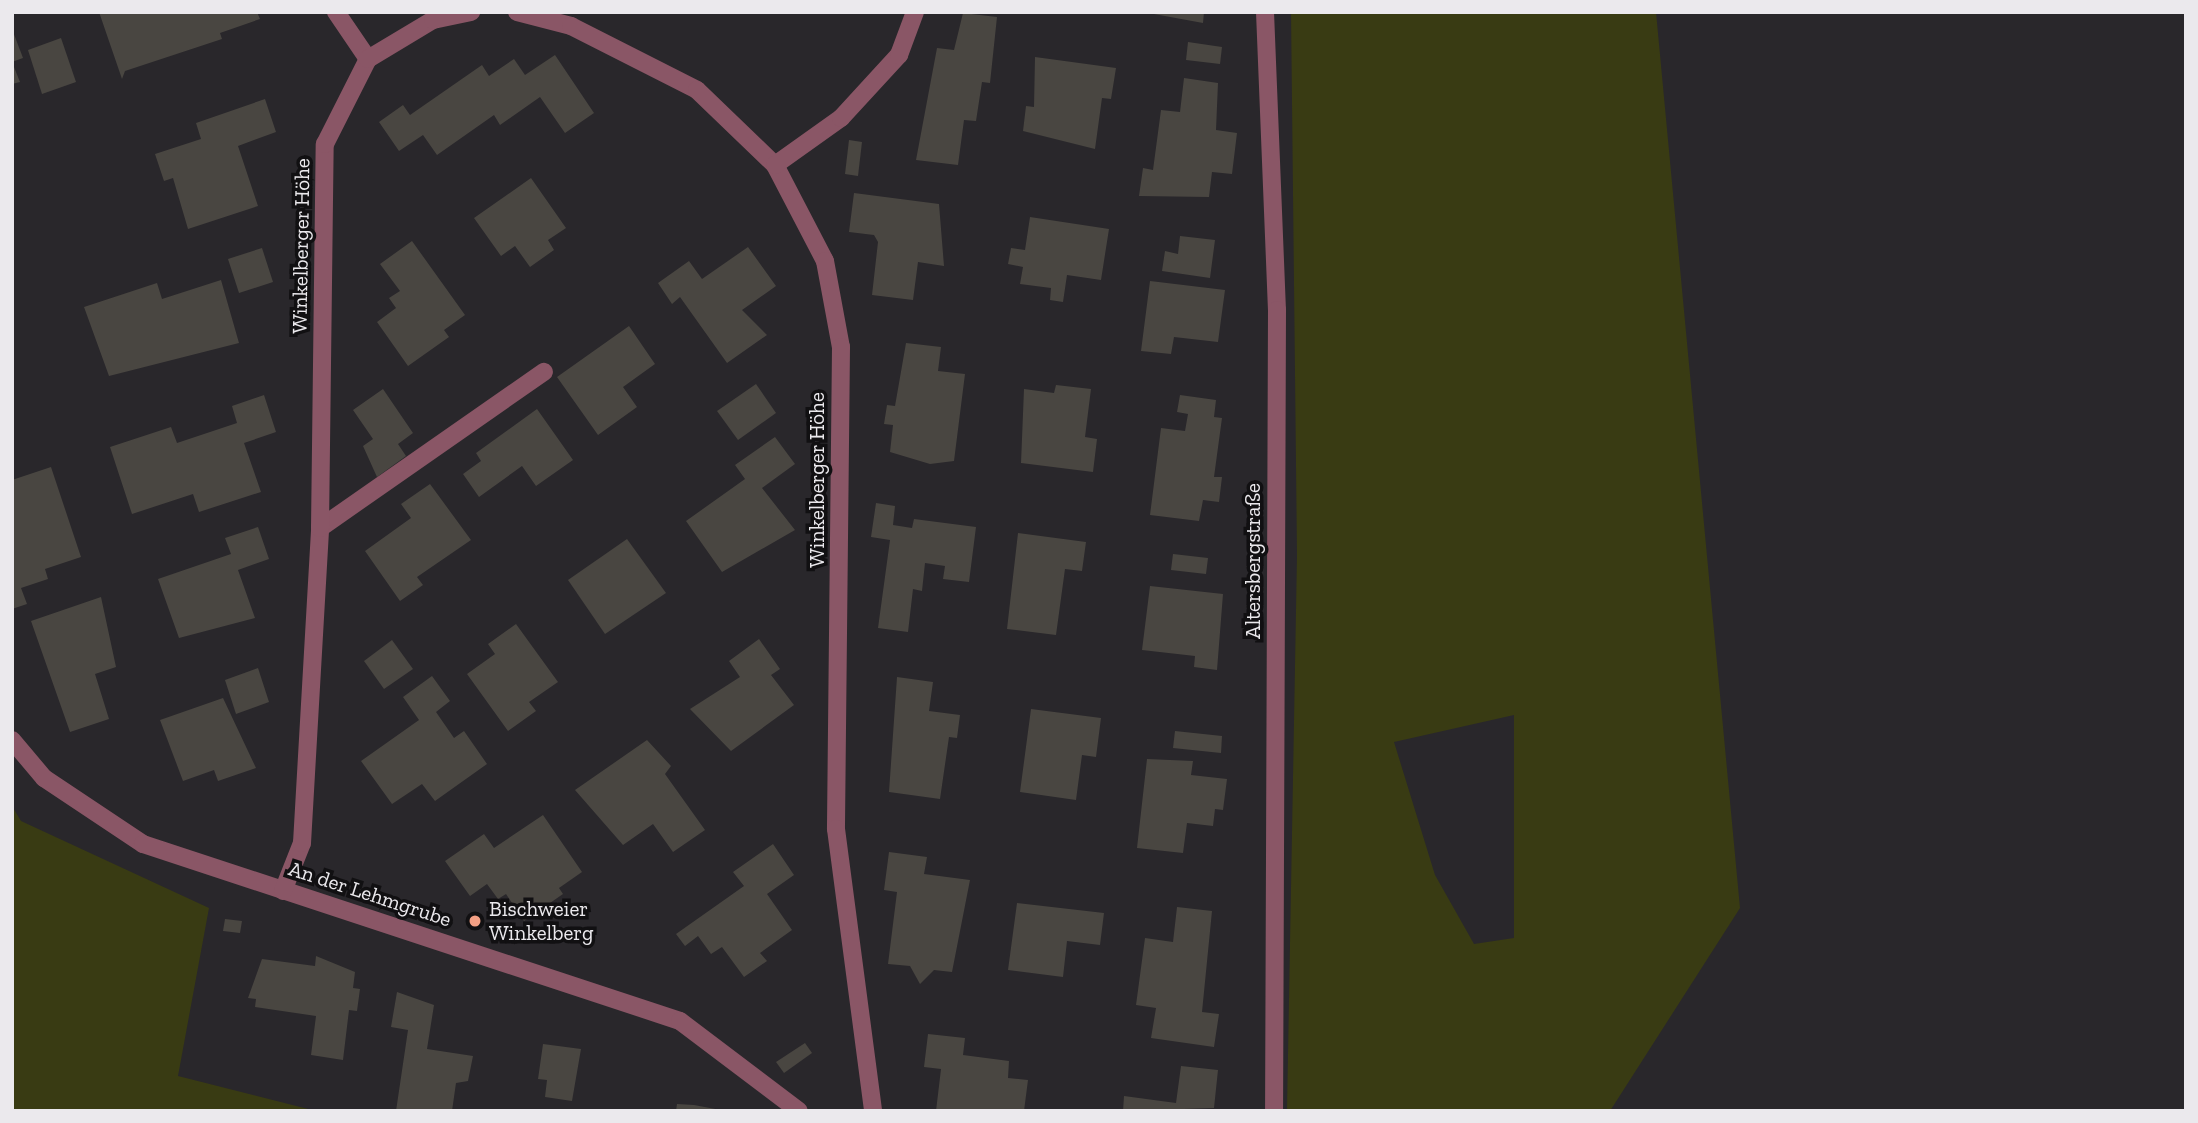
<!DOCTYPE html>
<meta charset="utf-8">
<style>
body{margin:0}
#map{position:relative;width:2198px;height:1123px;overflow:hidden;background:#29272b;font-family:"Zilla Slab",serif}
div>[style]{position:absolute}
.green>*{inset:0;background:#393b13}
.building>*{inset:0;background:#494641}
.lane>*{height:18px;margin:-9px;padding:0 9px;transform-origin:9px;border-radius:9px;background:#8a5666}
.street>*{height:18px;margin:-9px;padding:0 9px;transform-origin:9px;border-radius:9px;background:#8a5666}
.dots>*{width:19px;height:19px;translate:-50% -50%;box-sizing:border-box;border:4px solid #111012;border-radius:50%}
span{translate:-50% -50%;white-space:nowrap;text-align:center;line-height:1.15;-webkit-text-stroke:7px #111012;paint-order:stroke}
.street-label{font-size:21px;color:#ebe9ed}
.poi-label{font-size:21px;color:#ebe9ed}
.left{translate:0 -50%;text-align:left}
.frame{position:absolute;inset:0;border:14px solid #ebe9ed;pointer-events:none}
</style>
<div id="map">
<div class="green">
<div style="clip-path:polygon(evenodd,1291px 12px,1656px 12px,1740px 908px,1610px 1111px,1287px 1111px,1297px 555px,1291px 12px,1514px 715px,1514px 938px,1474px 944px,1435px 875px,1394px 742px,1514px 715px)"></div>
<div style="clip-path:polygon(12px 806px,21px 821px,209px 908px,178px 1076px,316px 1111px,12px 1111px)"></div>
</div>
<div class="building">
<div style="clip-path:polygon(99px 12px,257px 12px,260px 19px,220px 33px,222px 39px,125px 71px,122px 79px)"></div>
<div style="clip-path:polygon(1143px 12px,1204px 12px,1203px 23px)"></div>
<div style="clip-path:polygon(963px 13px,997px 17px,990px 83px,982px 82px,976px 121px,964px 120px,958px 165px,916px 160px,937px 48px,954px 50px)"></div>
<div style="clip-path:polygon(12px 29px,23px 58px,12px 62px)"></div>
<div style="clip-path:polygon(61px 38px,76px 82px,42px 94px,28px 50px)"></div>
<div style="clip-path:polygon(1188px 42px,1222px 47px,1220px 64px,1186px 60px)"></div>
<div style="clip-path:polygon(555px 55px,594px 113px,565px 133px,540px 97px,500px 125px,494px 115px,437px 155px,423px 135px,399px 151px,379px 122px,403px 105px,410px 115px,482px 65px,489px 76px,514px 59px,525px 75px)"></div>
<div style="clip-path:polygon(1035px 57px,1116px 68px,1111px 99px,1102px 98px,1095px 149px,1023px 131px,1026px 106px,1034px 107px)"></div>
<div style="clip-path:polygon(12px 62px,20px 82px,12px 84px)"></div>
<div style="clip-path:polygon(1184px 78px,1218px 83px,1216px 130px,1237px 133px,1232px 174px,1212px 172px,1209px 197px,1139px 196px,1143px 168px,1153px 170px,1161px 110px,1180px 112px)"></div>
<div style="clip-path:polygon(265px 99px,276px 132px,238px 146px,258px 206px,188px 229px,173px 178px,164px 181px,155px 154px,201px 139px,196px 123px)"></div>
<div style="clip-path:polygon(849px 140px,862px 142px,858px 176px,845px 174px)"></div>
<div style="clip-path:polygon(531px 178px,566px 228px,548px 240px,554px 250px,530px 267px,515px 246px,501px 256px,474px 218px)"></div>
<div style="clip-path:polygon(854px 193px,939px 204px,944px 266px,918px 262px,913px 300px,872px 295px,878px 242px,874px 235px,849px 232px)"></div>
<div style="clip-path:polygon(1030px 217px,1109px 229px,1101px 280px,1067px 275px,1063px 302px,1050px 300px,1051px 288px,1020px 284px,1023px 267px,1008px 264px,1011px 248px,1025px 250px)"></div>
<div style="clip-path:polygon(1180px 236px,1215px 240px,1210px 278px,1162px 271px,1165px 251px,1178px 254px)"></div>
<div style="clip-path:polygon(412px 241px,465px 315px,444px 330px,449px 337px,408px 366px,377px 322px,396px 308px,389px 298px,400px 291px,380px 264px)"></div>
<div style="clip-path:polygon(748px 247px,776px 286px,742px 310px,767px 335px,727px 363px,680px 297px,672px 304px,658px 283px,689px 261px,702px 279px)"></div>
<div style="clip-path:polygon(262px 248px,273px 282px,239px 293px,228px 259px)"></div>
<div style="clip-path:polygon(221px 280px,239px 343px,109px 376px,84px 307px,157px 283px,162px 299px)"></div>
<div style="clip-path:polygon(1150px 281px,1225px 290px,1218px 342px,1174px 337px,1171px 354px,1141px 351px)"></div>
<div style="clip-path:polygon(629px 326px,655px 364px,623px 387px,637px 407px,598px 435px,557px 377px)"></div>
<div style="clip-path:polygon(906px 343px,941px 347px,938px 371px,965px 374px,954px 461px,930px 464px,890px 452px,893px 425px,884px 424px,887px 405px,895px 406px)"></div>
<div style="clip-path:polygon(756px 384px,776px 413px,738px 440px,717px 411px)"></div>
<div style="clip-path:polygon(1056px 385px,1091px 389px,1085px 437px,1097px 439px,1093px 472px,1021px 463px,1024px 389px,1054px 393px)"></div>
<div style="clip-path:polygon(383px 389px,413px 433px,398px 444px,406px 456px,377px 477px,363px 446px,373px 439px,353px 410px)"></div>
<div style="clip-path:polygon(264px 395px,276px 432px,244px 443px,261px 492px,199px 512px,193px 494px,132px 514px,110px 447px,171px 427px,177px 443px,237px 423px,232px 406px)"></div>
<div style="clip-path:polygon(1180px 395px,1216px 400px,1214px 417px,1222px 418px,1214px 477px,1222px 477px,1219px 502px,1203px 500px,1199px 521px,1150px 515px,1161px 428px,1185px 431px,1188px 414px,1177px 412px)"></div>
<div style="clip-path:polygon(537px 409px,573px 460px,536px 486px,522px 466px,479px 497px,463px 474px,481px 461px,476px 453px)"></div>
<div style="clip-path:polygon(775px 437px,795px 464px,762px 488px,795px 530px,722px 572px,686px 521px,745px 479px,735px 465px)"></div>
<div style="clip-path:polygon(51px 467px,81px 557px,45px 569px,48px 579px,21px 588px,27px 604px,12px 609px,12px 480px)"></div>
<div style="clip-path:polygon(430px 484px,471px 540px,417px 577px,423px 585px,400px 601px,365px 551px,411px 518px,401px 504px)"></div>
<div style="clip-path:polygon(876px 503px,895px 506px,893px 525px,912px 528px,914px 519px,976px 527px,969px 582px,943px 579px,945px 566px,925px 563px,922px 591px,913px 589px,908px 632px,878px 628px,890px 540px,871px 537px)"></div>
<div style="clip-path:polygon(258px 527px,269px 559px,238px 570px,255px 618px,179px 638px,158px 579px,231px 554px,225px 538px)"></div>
<div style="clip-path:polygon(1018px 533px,1086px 542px,1082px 571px,1065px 569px,1056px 635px,1007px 629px)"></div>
<div style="clip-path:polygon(627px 539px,666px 593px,605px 634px,568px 580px)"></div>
<div style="clip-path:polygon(1173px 554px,1208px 558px,1206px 574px,1171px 570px)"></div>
<div style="clip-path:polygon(1150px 586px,1223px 594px,1217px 670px,1194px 667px,1195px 656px,1142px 650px)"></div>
<div style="clip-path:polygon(101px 597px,116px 667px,95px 674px,109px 719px,70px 732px,31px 621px)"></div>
<div style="clip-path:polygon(516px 624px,558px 682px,529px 702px,536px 711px,508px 731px,467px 674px,495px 654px,488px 644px)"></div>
<div style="clip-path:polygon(759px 639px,780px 669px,771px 675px,794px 705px,731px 751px,690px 709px,740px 677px,729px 661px)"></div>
<div style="clip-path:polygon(392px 640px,413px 669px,384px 689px,364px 661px)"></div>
<div style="clip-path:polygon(258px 668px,269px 702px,236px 714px,225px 680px)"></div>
<div style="clip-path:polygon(432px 676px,450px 701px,436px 712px,454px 738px,464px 731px,487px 764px,435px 801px,422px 784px,392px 804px,361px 761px,419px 720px,403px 697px)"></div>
<div style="clip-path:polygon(897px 677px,933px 682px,929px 711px,960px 715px,957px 738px,949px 737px,940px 799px,889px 792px)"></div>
<div style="clip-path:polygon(223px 698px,256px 768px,218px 781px,214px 770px,183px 781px,160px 720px)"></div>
<div style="clip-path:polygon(1031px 709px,1101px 718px,1096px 757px,1082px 755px,1076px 800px,1020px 792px)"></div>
<div style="clip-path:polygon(1175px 731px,1222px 736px,1221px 753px,1173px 748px)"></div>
<div style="clip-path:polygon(647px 740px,671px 766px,665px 774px,705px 830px,673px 852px,653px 824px,623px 845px,575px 790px)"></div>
<div style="clip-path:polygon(1147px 759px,1193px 761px,1191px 775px,1227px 779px,1223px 810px,1215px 809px,1213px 826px,1187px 823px,1183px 853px,1137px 848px)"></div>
<div style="clip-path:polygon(543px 815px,582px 872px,559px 888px,563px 894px,524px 921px,506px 894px,498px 899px,487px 884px,470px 896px,445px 861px,484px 834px,494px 848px)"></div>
<div style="clip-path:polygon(773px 844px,794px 875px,767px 894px,792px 930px,760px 953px,767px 961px,744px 977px,722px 947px,711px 954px,698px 936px,685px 946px,676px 934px,744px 886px,733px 872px)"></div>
<div style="clip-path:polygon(889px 852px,927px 857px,924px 874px,970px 880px,952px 972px,934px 970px,920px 984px,910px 966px,888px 964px,897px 892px,884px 890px)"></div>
<div style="clip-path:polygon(1017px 903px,1104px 913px,1100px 945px,1067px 941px,1063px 977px,1008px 970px)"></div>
<div style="clip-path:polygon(1177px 907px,1212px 911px,1202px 1012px,1219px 1014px,1214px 1047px,1151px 1038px,1156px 1008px,1136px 1005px,1145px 938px,1173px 942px)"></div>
<div style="clip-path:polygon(225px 919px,242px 921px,240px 933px,223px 931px)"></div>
<div style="clip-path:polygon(316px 956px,355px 972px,353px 988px,360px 989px,357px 1011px,349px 1010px,343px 1060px,311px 1055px,316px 1016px,255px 1007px,256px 999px,248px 998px,262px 959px,315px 966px)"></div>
<div style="clip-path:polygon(397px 992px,434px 1005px,427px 1049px,473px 1056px,468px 1081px,456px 1083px,452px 1111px,396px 1111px,408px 1030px,391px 1027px)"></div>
<div style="clip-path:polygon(928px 1034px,965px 1038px,963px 1055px,1009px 1061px,1008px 1078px,1028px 1080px,1024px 1111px,936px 1111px,941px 1069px,924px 1067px)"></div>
<div style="clip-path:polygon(805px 1043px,812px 1053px,784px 1073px,776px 1062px)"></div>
<div style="clip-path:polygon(543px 1044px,581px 1049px,572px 1101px,545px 1097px,547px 1080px,538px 1079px)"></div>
<div style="clip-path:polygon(1181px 1066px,1218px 1070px,1214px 1108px,1123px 1111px,1124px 1096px,1176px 1103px)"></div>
<div style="clip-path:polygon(677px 1104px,694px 1105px,726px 1111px,676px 1111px)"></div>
</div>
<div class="lane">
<div style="left:336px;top:12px;width:57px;rotate:55.8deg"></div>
<div style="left:320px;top:528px;width:273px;rotate:-34.9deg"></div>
</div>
<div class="street">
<div style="left:517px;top:12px;width:56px;rotate:14.5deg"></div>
<div style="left:571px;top:26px;width:141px;rotate:26.9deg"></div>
<div style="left:697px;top:90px;width:108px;rotate:43.9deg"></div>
<div style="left:775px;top:165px;width:108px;rotate:62.5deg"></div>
<div style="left:825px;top:261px;width:87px;rotate:79.5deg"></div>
<div style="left:841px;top:347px;width:482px;rotate:90.6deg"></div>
<div style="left:836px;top:829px;width:284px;rotate:82.5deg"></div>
<div style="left:1265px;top:12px;width:298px;rotate:87.7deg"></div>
<div style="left:1277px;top:310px;width:801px;rotate:90.21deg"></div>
<div style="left:775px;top:165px;width:81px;rotate:-35.5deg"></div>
<div style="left:841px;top:118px;width:86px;rotate:-47.4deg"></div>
<div style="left:899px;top:55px;width:46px;rotate:-69.6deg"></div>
<div style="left:12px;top:740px;width:50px;rotate:49.9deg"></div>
<div style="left:44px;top:778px;width:119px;rotate:33.7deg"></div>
<div style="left:143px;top:844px;width:565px;rotate:18.24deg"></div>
<div style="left:680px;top:1021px;width:149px;rotate:37.1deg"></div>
<div style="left:283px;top:891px;width:52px;rotate:-68.4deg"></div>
<div style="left:302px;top:843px;width:316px;rotate:-86.7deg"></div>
<div style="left:320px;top:528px;width:384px;rotate:-89.3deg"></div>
<div style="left:325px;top:144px;width:95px;rotate:-63.2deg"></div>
<div style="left:368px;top:59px;width:76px;rotate:-31deg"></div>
<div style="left:433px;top:20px;width:39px;rotate:-12deg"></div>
</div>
<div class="dots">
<div style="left:475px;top:921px;background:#f39f84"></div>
</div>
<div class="street-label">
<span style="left:301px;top:246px;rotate:-89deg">Winkelberger Höhe</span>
<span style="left:817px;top:480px;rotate:-90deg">Winkelberger Höhe</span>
<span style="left:1253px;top:561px;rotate:-90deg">Altersbergstraße</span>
<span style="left:370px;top:894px;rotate:18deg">An der Lehmgrube</span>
</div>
<div class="poi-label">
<span class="left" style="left:489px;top:921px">Bischweier<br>Winkelberg</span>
</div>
<div class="frame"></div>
</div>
